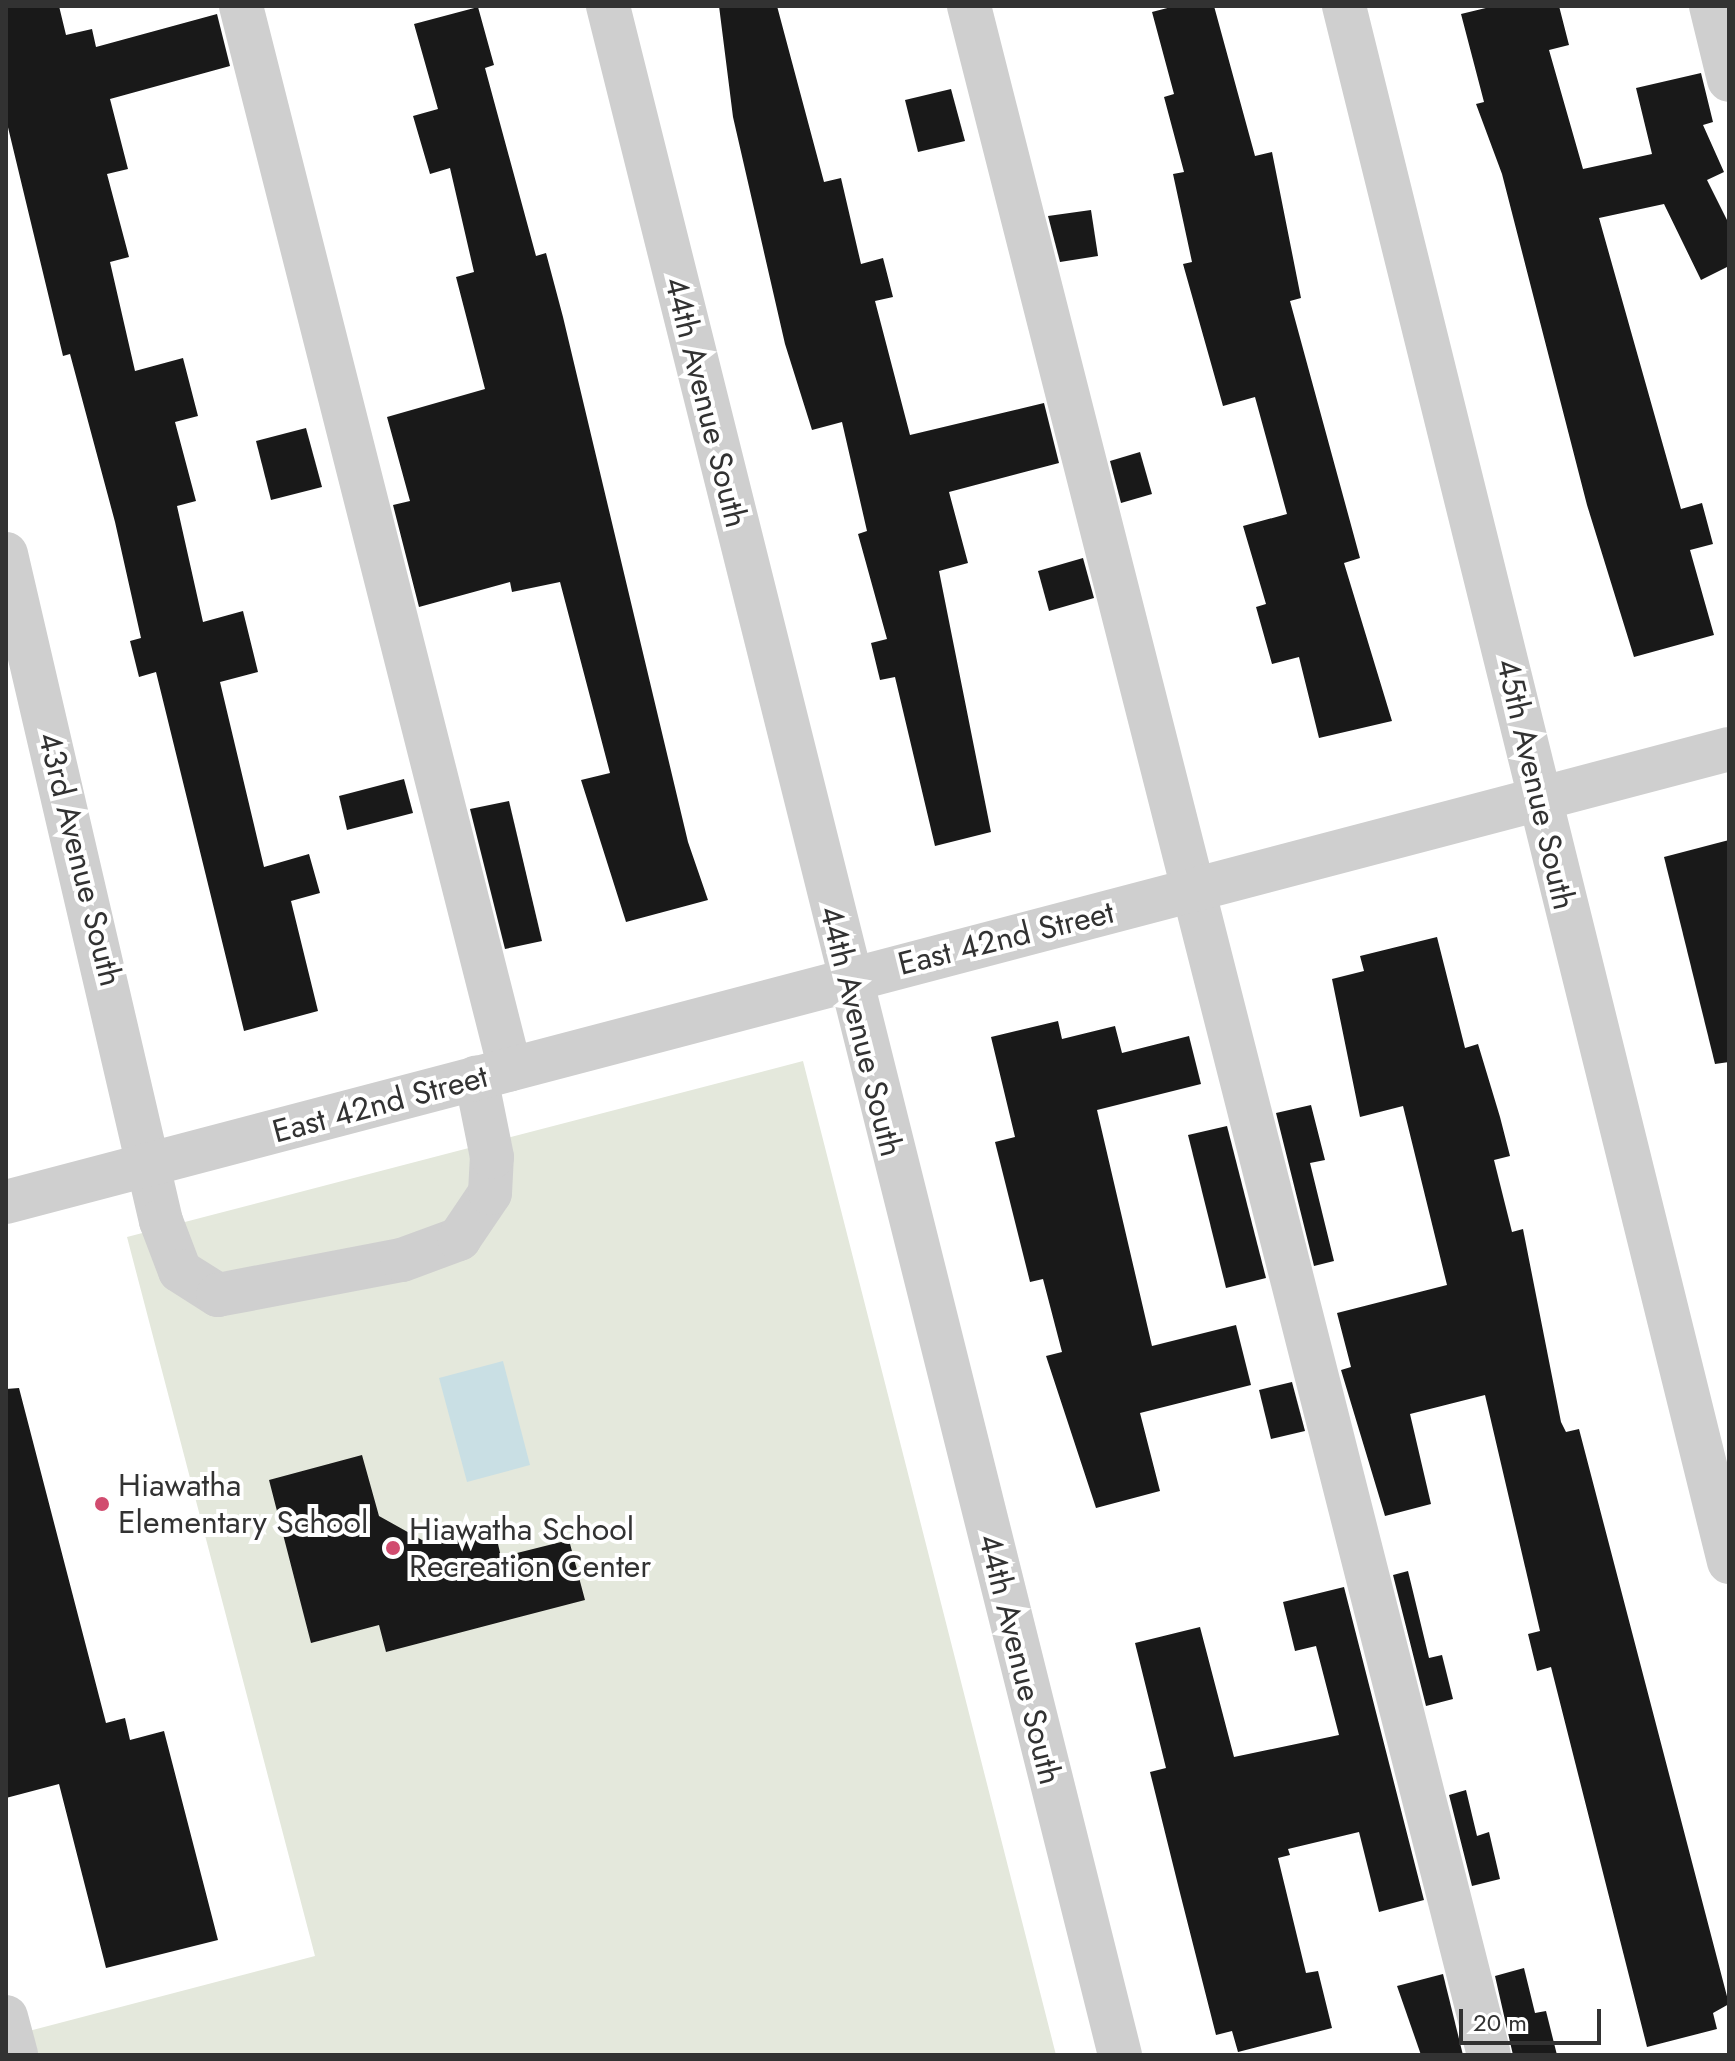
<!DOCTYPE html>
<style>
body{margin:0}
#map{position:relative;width:1735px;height:2061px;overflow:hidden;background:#fff;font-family:Jost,sans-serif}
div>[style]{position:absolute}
.green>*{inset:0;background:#e4e8dc}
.water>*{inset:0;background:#c9dfe4}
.building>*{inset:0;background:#191919}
.minor>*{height:44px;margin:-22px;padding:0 22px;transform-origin:22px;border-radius:22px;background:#cfcfcf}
.dots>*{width:22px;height:22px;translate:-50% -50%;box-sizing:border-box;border:4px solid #fff;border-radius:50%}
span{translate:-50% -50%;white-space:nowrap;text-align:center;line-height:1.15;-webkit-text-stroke:8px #fff;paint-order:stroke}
.street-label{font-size:32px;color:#323232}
.poi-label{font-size:32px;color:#323232}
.left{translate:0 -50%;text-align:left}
.frame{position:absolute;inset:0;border:8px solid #323232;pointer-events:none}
.scale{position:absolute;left:1459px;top:2009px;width:142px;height:36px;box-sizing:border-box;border:4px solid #323232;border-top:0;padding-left:10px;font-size:24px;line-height:28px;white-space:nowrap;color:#323232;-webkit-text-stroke:6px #fff;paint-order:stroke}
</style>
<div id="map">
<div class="green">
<div style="clip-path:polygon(803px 1061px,1056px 2055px,6px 2055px,6px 2037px,315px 1956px,127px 1237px)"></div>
</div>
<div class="water">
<div style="clip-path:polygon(503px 1361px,530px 1465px,467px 1482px,439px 1378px)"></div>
</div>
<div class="building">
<div style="clip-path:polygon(6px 6px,59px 6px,66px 35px,92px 29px,96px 47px,217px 14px,230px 66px,110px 99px,128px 169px,107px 174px,129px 257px,110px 262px,135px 371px,183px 358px,198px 416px,175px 422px,196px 501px,177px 506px,203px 622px,243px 611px,258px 672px,220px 682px,264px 867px,309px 854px,320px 893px,291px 901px,318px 1011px,244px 1031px,156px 672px,139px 677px,130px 641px,141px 638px,115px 522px,70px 354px,63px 356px,6px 119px)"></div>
<div style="clip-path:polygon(719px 6px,777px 6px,824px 182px,841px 178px,861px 264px,883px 258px,893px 297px,875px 301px,910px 435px,1044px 403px,1059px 463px,949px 492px,968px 563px,939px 571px,991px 832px,935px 846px,895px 677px,880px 680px,871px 643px,887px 639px,858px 534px,867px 531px,842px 422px,812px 430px,785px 344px,733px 117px)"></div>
<div style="clip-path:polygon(1175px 6px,1214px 6px,1255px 156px,1272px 152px,1301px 298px,1290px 301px,1360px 558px,1344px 563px,1392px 721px,1319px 738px,1299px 657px,1272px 664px,1256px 607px,1266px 604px,1243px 526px,1287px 514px,1255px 397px,1223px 406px,1183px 264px,1192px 262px,1173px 174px,1184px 172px,1164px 97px,1174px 94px,1152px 12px)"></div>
<div style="clip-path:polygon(1494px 6px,1559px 6px,1569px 45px,1549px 50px,1583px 169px,1652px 154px,1636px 88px,1701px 73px,1713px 122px,1703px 125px,1724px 172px,1707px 180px,1729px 224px,1729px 266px,1701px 280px,1664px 204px,1599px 218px,1681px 509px,1702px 503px,1713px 544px,1690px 550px,1714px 635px,1634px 657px,1587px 505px,1502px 174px,1476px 104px,1484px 102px,1461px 14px)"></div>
<div style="clip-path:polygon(478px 7px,494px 65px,485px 68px,536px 256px,546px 253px,563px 317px,688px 842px,708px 900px,626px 922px,581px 780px,610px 773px,560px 582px,512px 592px,510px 582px,419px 607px,393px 505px,410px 501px,387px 417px,485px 389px,456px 277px,474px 272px,450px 168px,430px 174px,413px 116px,438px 109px,414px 24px)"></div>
<div style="clip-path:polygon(951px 89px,965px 141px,918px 152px,905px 100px)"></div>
<div style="clip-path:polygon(1091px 210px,1098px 256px,1060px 262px,1048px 216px)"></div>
<div style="clip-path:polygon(306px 428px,322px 487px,271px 500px,256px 441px)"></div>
<div style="clip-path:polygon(1140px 452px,1152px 494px,1121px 503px,1110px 461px)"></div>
<div style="clip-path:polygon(1083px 558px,1094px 598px,1049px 611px,1038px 571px)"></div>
<div style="clip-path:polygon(404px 779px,413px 813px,347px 830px,339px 796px)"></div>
<div style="clip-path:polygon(509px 801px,542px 941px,505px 949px,470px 809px)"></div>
<div style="clip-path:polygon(1729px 840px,1729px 1062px,1715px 1064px,1664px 857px)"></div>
<div style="clip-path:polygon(1437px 937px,1465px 1048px,1478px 1044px,1500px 1117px,1510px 1156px,1494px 1160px,1512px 1232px,1523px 1229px,1561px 1422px,1566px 1432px,1579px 1429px,1729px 2004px,1713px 2013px,1717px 2029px,1647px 2047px,1551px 1667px,1537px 1671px,1528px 1634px,1540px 1631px,1485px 1395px,1410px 1414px,1431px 1504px,1385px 1516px,1341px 1370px,1351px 1367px,1337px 1313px,1447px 1285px,1403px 1106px,1360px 1117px,1332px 979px,1364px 971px,1360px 956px)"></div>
<div style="clip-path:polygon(1058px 1021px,1062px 1039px,1115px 1026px,1122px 1053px,1189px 1036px,1201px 1084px,1097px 1110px,1152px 1346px,1236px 1325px,1251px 1385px,1140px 1413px,1160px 1491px,1096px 1508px,1046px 1356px,1062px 1352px,1043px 1279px,1030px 1282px,995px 1142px,1015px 1137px,991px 1037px)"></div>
<div style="clip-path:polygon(1311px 1105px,1325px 1160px,1310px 1163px,1334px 1261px,1314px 1266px,1276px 1113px)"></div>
<div style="clip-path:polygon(1227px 1126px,1266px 1278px,1226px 1288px,1188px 1135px)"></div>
<div style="clip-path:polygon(1292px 1382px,1305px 1431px,1271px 1439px,1259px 1390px)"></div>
<div style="clip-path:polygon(19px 1388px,106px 1723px,125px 1718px,130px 1740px,164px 1731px,218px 1940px,106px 1968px,59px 1784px,6px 1798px,6px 1389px)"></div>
<div style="clip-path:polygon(362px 1455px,379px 1516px,422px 1540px,493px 1522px,501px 1557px,569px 1540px,585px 1600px,386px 1652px,379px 1625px,311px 1643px,269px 1480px)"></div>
<div style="clip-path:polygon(1408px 1571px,1429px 1658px,1442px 1655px,1453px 1699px,1426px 1706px,1393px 1575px)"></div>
<div style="clip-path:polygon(1344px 1587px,1424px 1900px,1379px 1912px,1359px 1832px,1288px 1849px,1290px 1855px,1278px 1858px,1306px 1973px,1318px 1971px,1332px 2028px,1238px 2052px,1232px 2031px,1216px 2035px,1179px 1889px,1150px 1772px,1166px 1768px,1135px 1643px,1200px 1627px,1234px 1757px,1339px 1735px,1316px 1646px,1295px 1651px,1283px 1602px)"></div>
<div style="clip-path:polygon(1466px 1790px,1477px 1836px,1489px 1832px,1500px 1879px,1472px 1886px,1449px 1795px)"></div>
<div style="clip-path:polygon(1524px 1968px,1535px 2013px,1546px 2011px,1557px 2055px,1513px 2055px,1495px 1976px)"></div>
<div style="clip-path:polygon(1443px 1974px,1463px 2055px,1421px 2055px,1397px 1986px)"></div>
</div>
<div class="minor">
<div style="left:241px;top:6px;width:1097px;rotate:75.8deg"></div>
<div style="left:608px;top:6px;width:2112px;rotate:75.97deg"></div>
<div style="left:969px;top:6px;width:2114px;rotate:75.76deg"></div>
<div style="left:1344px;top:6px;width:1603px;rotate:76.1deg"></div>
<div style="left:1711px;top:6px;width:76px;rotate:76.3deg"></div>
<div style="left:6px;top:554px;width:685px;rotate:76.92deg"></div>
<div style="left:161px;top:1221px;width:53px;rotate:69.2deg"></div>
<div style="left:180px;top:1271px;width:45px;rotate:32.3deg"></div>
<div style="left:218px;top:1295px;width:187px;rotate:-10.8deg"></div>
<div style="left:402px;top:1260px;width:61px;rotate:-20.2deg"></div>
<div style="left:459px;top:1239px;width:55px;rotate:-56deg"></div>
<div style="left:490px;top:1193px;width:36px;rotate:-87deg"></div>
<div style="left:492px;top:1157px;width:81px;rotate:-101.4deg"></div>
<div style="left:6px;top:1202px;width:1782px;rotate:-14.73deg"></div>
<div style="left:6px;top:2017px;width:39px;rotate:75deg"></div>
</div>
<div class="dots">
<div style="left:102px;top:1504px;background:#d14c6f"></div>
<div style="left:393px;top:1548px;background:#d14c6f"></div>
</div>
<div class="street-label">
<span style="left:706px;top:402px;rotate:76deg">44th Avenue South</span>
<span style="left:1536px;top:784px;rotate:77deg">45th Avenue South</span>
<span style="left:80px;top:859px;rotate:76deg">43rd Avenue South</span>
<span style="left:1006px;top:938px;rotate:-14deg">East 42nd Street</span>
<span style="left:861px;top:1031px;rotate:76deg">44th Avenue South</span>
<span style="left:380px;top:1104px;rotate:-15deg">East 42nd Street</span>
<span style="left:1020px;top:1659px;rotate:76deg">44th Avenue South</span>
</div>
<div class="poi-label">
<span class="left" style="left:118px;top:1504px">Hiawatha<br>Elementary School</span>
<span class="left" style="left:409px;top:1548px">Hiawatha School<br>Recreation Center</span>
</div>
<div class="frame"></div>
<div class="scale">20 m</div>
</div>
